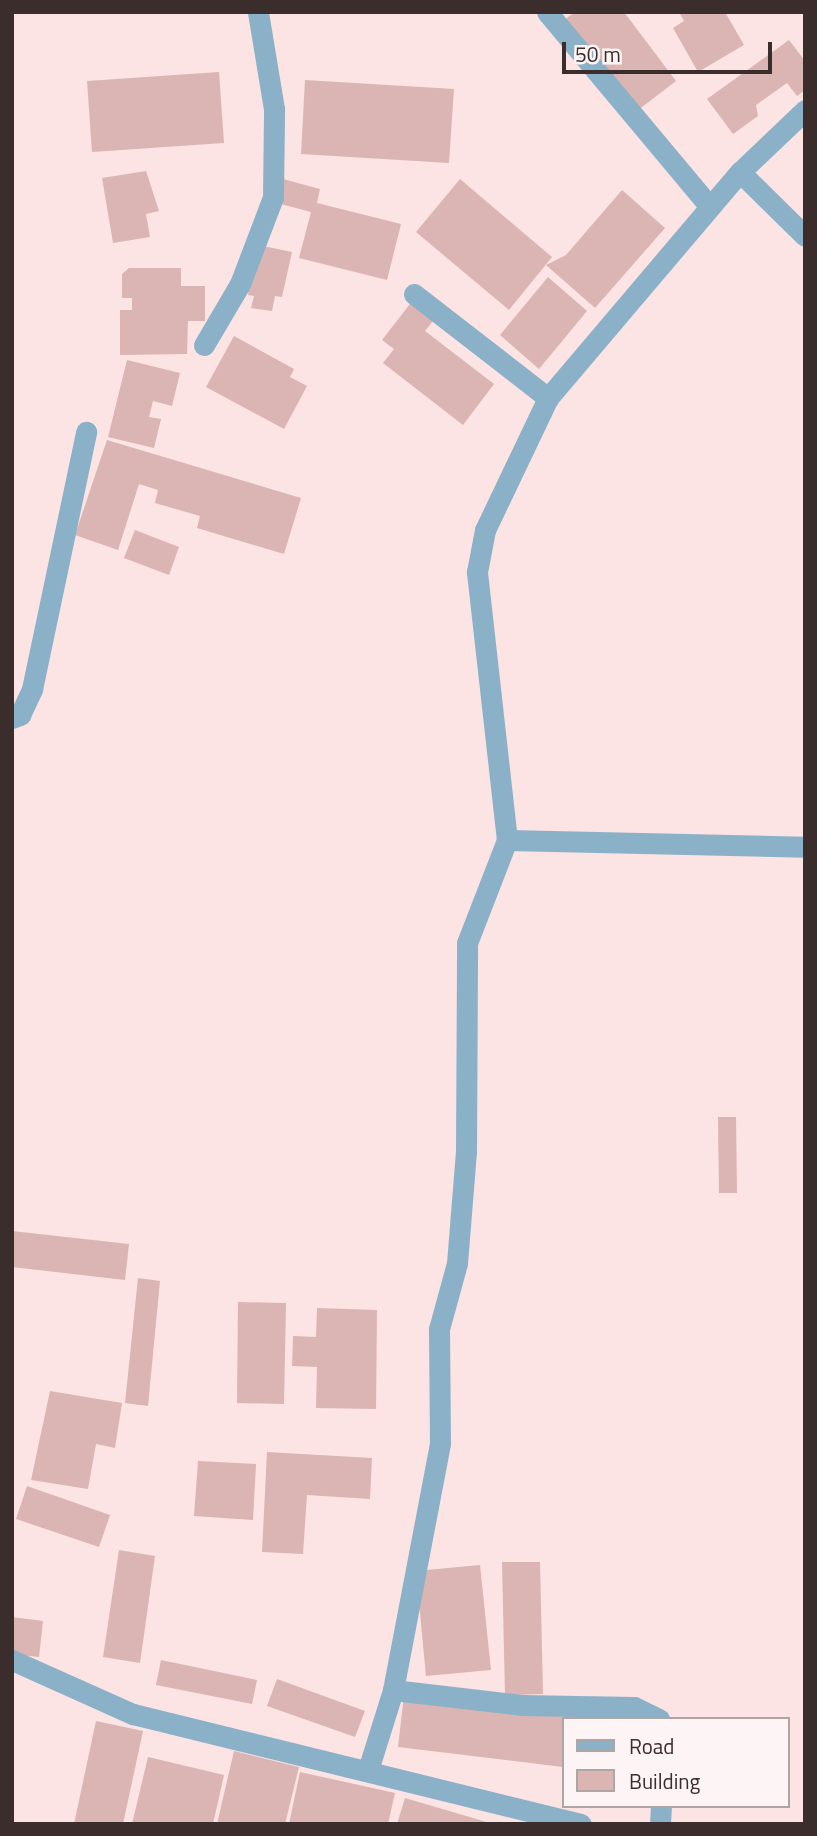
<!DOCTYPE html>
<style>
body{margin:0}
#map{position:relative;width:817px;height:1836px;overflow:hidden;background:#fbe4e3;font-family:"Titillium Web",sans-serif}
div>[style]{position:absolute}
.building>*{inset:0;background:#dab5b3}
.minor>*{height:21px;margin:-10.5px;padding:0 10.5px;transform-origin:10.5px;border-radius:10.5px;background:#8bb1c8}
span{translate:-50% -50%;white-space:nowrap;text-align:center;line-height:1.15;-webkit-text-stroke:5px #fdf5f5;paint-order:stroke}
.frame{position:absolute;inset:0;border:14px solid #3c2d2d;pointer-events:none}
.legend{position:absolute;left:562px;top:1717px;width:228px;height:91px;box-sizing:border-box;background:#fdf5f5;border:2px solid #b0a5a5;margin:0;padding:9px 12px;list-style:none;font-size:21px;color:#3c2d2d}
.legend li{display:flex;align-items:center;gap:14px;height:35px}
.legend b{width:35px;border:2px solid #b0a5a5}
.scale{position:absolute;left:562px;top:42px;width:210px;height:32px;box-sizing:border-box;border:4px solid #3c2d2d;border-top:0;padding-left:9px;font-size:21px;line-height:24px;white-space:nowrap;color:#3c2d2d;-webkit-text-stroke:5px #fdf5f5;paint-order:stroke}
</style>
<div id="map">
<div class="building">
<div style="clip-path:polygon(575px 12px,624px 12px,676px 81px,633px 114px,563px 21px)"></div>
<div style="clip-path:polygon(679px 12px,725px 12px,744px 45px,698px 72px,673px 28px,684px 21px)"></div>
<div style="clip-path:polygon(789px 40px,805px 61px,805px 90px,797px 96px,787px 83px,756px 105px,758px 116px,733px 134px,707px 99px)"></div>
<div style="clip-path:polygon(219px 72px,224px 143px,92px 152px,87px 81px)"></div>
<div style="clip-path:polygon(305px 80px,454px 89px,449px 163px,301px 154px)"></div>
<div style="clip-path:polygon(146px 171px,159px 211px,146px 214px,150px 237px,113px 243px,102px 178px)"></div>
<div style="clip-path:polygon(283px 179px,320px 189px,317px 203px,401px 224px,387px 280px,299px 258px,311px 212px,277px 203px)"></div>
<div style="clip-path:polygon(460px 179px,552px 257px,509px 310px,416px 232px)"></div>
<div style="clip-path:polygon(622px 190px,665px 228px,595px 308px,546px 265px,566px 255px)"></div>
<div style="clip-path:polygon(258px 245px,292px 252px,282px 297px,275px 296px,272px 311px,251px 308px,254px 296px,248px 295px)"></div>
<div style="clip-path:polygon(129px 268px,181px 268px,181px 286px,205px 286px,205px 321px,188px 321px,187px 354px,120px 355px,120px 310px,132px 310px,132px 298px,122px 298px,122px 274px)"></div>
<div style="clip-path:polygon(548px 277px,587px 311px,539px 369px,500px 335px)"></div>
<div style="clip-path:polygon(413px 300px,436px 317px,425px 331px,494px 384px,463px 425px,383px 363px,394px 349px,382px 340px)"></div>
<div style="clip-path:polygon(234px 336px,294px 369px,290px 377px,307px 386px,284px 429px,206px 387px)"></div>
<div style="clip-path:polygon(127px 360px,180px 373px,172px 406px,153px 401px,149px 417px,161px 419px,154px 448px,108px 437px)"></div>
<div style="clip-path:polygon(107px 440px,301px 498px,284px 554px,197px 528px,200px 516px,155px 503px,158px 490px,139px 484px,118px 550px,75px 535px)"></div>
<div style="clip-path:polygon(135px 530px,179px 547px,169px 575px,124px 558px)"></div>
<div style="clip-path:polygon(718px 1117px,736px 1117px,737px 1193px,719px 1193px)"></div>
<div style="clip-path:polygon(12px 1231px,129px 1244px,125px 1280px,12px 1267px)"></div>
<div style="clip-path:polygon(138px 1278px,160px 1281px,148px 1406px,125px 1403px)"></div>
<div style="clip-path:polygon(238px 1302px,286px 1303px,284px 1404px,237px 1403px)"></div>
<div style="clip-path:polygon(317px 1308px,377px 1310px,376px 1409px,316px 1408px,317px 1367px,292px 1366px,293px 1336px,316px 1337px)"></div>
<div style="clip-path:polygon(50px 1391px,122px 1403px,115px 1448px,96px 1444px,88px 1489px,31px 1480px)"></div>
<div style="clip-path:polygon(267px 1452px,372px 1458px,370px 1499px,307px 1495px,303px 1554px,262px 1552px)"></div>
<div style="clip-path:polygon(198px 1461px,256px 1464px,253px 1520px,194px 1516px)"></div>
<div style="clip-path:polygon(27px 1486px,110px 1515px,99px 1547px,16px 1519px)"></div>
<div style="clip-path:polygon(119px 1550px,155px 1556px,140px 1663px,103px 1657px)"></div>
<div style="clip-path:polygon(502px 1562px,540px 1562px,543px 1694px,505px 1695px)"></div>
<div style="clip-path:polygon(480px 1565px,491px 1670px,426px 1676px,416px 1571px)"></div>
<div style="clip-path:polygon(12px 1617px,43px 1621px,39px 1657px,12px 1654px)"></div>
<div style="clip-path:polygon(161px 1660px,257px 1680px,252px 1704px,156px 1685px)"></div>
<div style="clip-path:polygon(277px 1679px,365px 1711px,355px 1737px,267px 1706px)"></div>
<div style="clip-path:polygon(404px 1695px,594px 1717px,594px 1719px,563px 1719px,563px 1767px,398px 1747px)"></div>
<div style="clip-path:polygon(96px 1721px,143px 1731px,123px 1824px,74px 1824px)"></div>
<div style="clip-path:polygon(234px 1751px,299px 1767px,285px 1824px,217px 1824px)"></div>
<div style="clip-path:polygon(148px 1757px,224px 1775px,213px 1824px,132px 1824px)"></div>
<div style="clip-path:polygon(300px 1772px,395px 1793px,388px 1824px,289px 1824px)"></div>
<div style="clip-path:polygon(405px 1798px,490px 1823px,489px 1824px,397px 1824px)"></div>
</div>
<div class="minor">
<div style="left:547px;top:12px;width:254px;rotate:50.1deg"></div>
<div style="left:740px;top:172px;width:91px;rotate:44.6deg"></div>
<div style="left:414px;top:294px;width:170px;rotate:37.8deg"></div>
<div style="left:204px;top:345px;width:71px;rotate:-59.5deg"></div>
<div style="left:240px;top:284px;width:93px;rotate:-69.2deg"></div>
<div style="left:273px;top:197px;width:88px;rotate:-89.3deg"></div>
<div style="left:274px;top:109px;width:98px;rotate:-99.4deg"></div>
<div style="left:12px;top:718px;width:9px;rotate:-21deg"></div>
<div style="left:20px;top:715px;width:29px;rotate:-65deg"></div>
<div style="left:32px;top:689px;width:263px;rotate:-78.1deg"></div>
<div style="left:507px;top:840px;width:298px;rotate:1.3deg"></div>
<div style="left:12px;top:1660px;width:133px;rotate:24.1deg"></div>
<div style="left:133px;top:1714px;width:461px;rotate:13.8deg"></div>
<div style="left:393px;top:1690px;width:130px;rotate:6.6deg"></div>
<div style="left:522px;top:1705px;width:112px;rotate:1deg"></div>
<div style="left:634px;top:1707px;width:28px;rotate:26deg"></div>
<div style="left:368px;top:1770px;width:84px;rotate:-72.6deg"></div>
<div style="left:393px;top:1690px;width:251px;rotate:-79.2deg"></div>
<div style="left:440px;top:1443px;width:114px;rotate:-90.5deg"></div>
<div style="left:439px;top:1329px;width:68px;rotate:-74.7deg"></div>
<div style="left:457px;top:1263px;width:111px;rotate:-85.4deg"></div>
<div style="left:466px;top:1152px;width:209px;rotate:-89.7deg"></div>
<div style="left:467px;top:943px;width:110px;rotate:-68.8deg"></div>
<div style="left:507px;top:840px;width:270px;rotate:-96.4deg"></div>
<div style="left:477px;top:572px;width:43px;rotate:-79.2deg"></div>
<div style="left:485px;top:530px;width:146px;rotate:-64.5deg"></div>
<div style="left:548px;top:398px;width:297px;rotate:-49.7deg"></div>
<div style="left:740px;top:172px;width:90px;rotate:-43.6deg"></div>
<div style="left:660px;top:1824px;width:18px;rotate:-87deg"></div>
</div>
<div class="frame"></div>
<ul class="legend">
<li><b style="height:9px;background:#8bb1c8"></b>Road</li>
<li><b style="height:19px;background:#dab5b3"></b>Building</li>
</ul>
<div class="scale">50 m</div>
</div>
